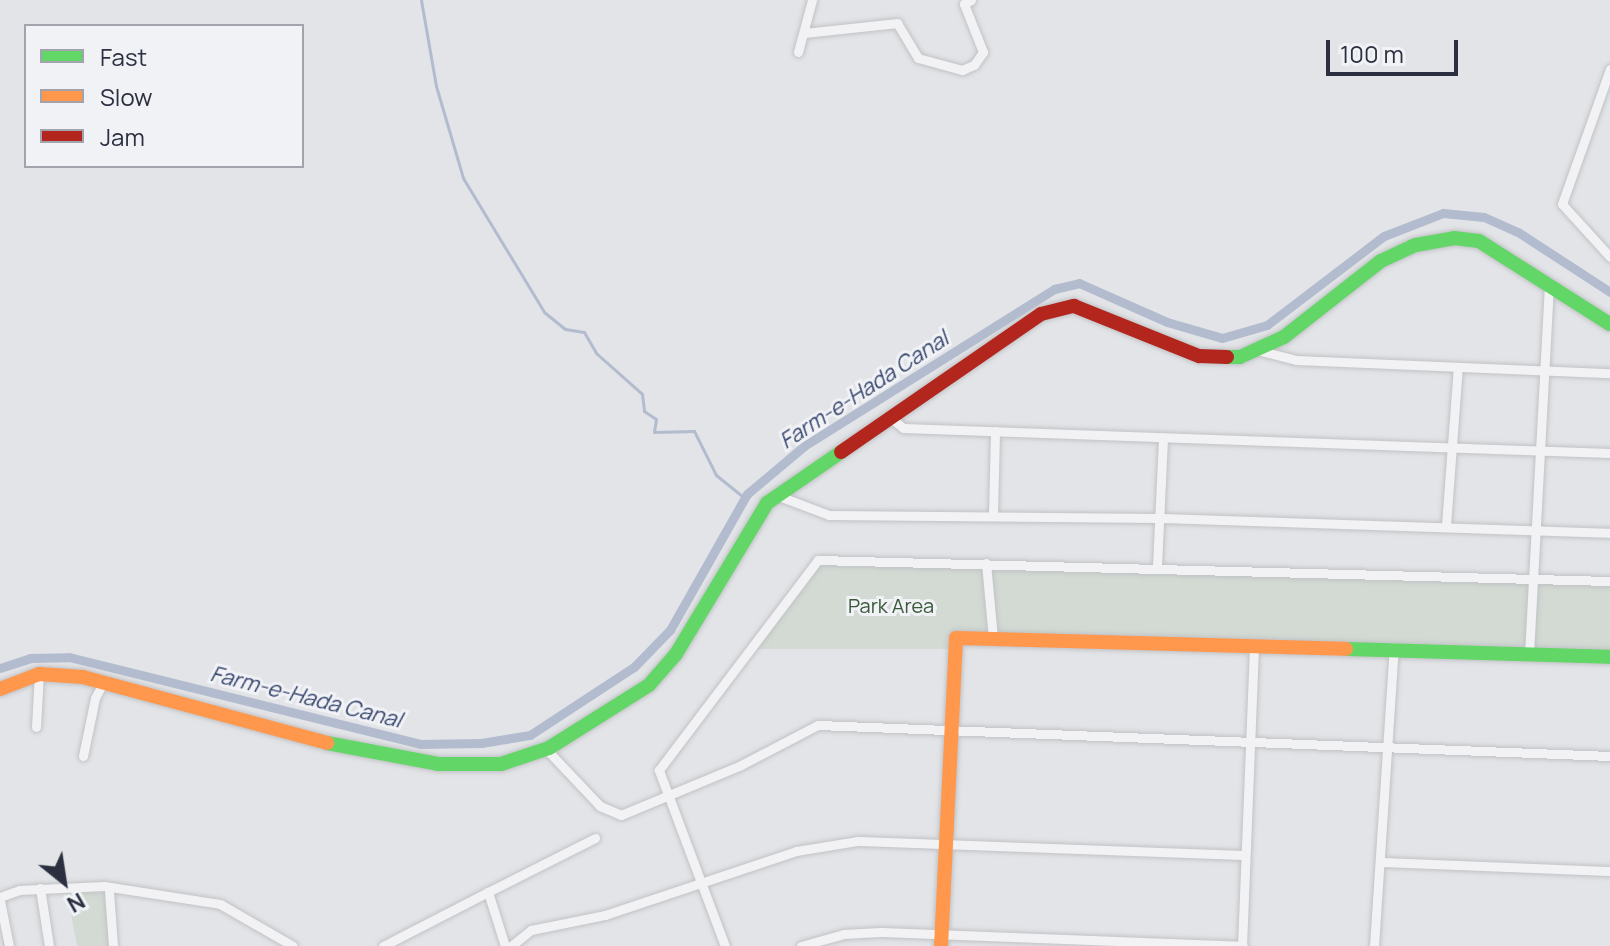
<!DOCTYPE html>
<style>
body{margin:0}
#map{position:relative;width:1610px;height:946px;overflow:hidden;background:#e2e4e7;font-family:Manrope,sans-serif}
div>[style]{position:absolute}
.green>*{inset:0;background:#d2dad3}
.stream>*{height:3px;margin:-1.5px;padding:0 1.5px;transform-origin:1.5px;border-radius:1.5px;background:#b3bccf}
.canal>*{height:9px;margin:-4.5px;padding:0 4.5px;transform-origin:4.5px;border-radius:4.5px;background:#b3bccf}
.roads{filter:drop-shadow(0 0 2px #c1c2c5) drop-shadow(0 0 2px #c1c2c5)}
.street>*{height:9px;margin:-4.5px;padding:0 4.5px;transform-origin:4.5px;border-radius:4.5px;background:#f2f2f4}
.fast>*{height:14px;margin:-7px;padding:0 7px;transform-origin:7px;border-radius:7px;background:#63d668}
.slow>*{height:14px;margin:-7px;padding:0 7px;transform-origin:7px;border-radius:7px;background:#ff974d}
.jam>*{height:14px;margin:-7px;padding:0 7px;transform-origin:7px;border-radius:7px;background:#b3261e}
span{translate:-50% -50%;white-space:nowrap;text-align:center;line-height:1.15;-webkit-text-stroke:6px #f1f2f6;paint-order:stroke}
.park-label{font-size:20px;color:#3a593a}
.water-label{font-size:22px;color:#39486f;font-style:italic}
.legend{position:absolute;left:24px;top:24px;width:280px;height:144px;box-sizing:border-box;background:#f1f2f6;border:2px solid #a2a4ad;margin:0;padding:10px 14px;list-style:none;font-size:24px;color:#2b2f3f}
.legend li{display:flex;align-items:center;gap:16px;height:40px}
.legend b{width:40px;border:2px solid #a2a4ad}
.north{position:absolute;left:24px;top:842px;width:80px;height:80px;-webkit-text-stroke:6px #f1f2f6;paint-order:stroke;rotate:150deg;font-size:22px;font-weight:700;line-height:32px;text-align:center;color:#2b2f3f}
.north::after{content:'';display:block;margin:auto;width:28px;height:36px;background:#2b2f3f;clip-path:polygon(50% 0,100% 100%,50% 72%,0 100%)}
.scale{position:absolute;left:1326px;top:40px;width:132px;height:36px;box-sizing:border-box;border:4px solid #2b2f3f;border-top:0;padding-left:10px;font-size:24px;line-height:28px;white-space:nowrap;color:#2b2f3f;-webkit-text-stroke:6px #f1f2f6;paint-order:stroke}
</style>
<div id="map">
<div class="green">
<div style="clip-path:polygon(818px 560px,1610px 581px,1610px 657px,956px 638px,953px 649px,754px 649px)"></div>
<div style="clip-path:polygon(67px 892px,107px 893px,111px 946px,77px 946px)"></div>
</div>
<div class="stream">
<div style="left:421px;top:0;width:87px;rotate:80.1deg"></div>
<div style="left:436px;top:86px;width:96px;rotate:73.6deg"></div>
<div style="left:463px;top:178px;width:157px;rotate:58.8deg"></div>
<div style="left:544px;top:312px;width:27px;rotate:39deg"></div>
<div style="left:565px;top:329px;width:19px;rotate:9deg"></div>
<div style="left:584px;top:332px;width:24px;rotate:60deg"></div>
<div style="left:596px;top:353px;width:62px;rotate:41.7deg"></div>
<div style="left:642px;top:394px;width:17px;rotate:83deg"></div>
<div style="left:644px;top:411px;width:14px;rotate:34deg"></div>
<div style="left:656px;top:419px;width:13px;rotate:99deg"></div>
<div style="left:654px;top:432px;width:40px;rotate:-1.4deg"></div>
<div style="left:694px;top:431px;width:49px;rotate:63.4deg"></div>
<div style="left:716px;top:475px;width:36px;rotate:39deg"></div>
</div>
<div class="canal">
<div style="left:0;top:668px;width:32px;rotate:-18deg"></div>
<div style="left:30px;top:658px;width:39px;rotate:-1deg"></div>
<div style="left:69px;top:657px;width:362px;rotate:13.9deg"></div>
<div style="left:420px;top:744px;width:61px;rotate:-0.9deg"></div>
<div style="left:481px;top:743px;width:50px;rotate:-9.3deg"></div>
<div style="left:530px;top:735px;width:124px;rotate:-33.2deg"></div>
<div style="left:634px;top:667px;width:52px;rotate:-45.8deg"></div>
<div style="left:670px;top:630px;width:156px;rotate:-60.5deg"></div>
<div style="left:747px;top:494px;width:75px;rotate:-40.1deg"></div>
<div style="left:804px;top:446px;width:295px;rotate:-32.1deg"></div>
<div style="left:1054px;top:289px;width:26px;rotate:-13deg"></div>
<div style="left:1079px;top:283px;width:96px;rotate:23.9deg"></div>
<div style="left:1167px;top:322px;width:57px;rotate:16.2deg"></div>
<div style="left:1222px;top:338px;width:47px;rotate:-16.1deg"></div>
<div style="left:1267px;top:325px;width:147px;rotate:-37.3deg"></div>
<div style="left:1384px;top:236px;width:63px;rotate:-21.3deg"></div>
<div style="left:1443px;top:213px;width:41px;rotate:5.6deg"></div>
<div style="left:1484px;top:217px;width:37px;rotate:24deg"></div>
<div style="left:1518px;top:232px;width:110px;rotate:33.1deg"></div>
</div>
<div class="roads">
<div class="street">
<div style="left:804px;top:33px;width:94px;rotate:-6.1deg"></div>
<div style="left:897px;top:23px;width:41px;rotate:59deg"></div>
<div style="left:918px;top:58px;width:46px;rotate:15.3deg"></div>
<div style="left:962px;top:70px;width:13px;rotate:-23deg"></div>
<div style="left:974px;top:65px;width:16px;rotate:-55deg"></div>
<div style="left:983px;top:52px;width:52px;rotate:-111.6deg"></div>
<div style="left:964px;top:4px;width:8px;rotate:-30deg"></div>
<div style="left:798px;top:52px;width:54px;rotate:-74.9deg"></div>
<div style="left:1610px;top:69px;width:143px;rotate:109.6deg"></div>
<div style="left:1562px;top:204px;width:72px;rotate:47.8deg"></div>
<div style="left:1257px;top:350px;width:40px;rotate:14.4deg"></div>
<div style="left:1296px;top:360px;width:314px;rotate:2.4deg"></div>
<div style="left:890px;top:417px;width:17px;rotate:40deg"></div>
<div style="left:903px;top:428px;width:707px;rotate:2.03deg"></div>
<div style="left:776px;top:495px;width:57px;rotate:20.7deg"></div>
<div style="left:829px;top:515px;width:330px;rotate:0.5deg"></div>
<div style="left:1159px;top:518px;width:451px;rotate:1.9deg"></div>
<div style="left:993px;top:514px;width:83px;rotate:-88.6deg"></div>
<div style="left:1446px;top:525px;width:158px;rotate:-85.7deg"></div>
<div style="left:986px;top:563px;width:76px;rotate:84.7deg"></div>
<div style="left:1157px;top:566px;width:129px;rotate:-87.3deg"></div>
<div style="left:1529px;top:654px;width:370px;rotate:-86.9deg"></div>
<div style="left:36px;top:727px;width:53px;rotate:-86.8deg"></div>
<div style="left:546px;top:749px;width:79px;rotate:46.5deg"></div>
<div style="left:600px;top:806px;width:23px;rotate:23deg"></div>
<div style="left:621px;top:815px;width:130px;rotate:-22.6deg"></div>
<div style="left:741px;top:765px;width:87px;rotate:-27.5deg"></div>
<div style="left:818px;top:725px;width:793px;rotate:2.24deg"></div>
<div style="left:83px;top:756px;width:59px;rotate:-78.3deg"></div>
<div style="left:95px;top:698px;width:17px;rotate:-62deg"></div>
<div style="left:1381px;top:862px;width:229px;rotate:2.3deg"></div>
<div style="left:40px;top:888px;width:59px;rotate:81.2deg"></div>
<div style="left:109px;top:891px;width:55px;rotate:85.8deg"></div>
<div style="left:0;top:897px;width:20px;rotate:-20deg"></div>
<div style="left:19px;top:890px;width:85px;rotate:-2.7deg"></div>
<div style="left:104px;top:886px;width:117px;rotate:8.8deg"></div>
<div style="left:220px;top:904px;width:84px;rotate:29.9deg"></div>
<div style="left:0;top:901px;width:46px;rotate:78.7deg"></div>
<div style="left:383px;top:946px;width:118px;rotate:-27.2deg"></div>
<div style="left:505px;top:946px;width:57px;rotate:-107.5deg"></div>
<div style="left:488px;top:892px;width:120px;rotate:-26.8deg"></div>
<div style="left:511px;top:946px;width:26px;rotate:-39deg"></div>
<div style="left:531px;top:930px;width:76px;rotate:-11.5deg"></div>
<div style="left:605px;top:915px;width:201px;rotate:-18.5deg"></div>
<div style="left:796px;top:851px;width:63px;rotate:-9.2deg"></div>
<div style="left:858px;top:841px;width:387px;rotate:2.1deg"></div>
<div style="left:725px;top:946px;width:188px;rotate:-110.6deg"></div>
<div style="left:659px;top:770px;width:263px;rotate:-52.9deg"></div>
<div style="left:818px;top:560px;width:792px;rotate:1.52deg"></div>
<div style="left:801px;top:946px;width:45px;rotate:-15.6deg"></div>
<div style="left:844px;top:934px;width:36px;rotate:-3deg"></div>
<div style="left:880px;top:932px;width:363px;rotate:2.2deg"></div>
<div style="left:1242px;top:946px;width:301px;rotate:-87.7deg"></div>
<div style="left:1374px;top:946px;width:299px;rotate:-86.2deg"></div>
</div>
<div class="fast">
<div style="left:1227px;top:357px;width:13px"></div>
<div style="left:1240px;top:357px;width:48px;rotate:-24.4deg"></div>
<div style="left:1284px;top:337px;width:123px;rotate:-38.1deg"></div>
<div style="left:1381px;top:261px;width:38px;rotate:-25deg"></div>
<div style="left:1416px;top:245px;width:39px;rotate:-10deg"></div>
<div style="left:1454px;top:238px;width:25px;rotate:7deg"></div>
<div style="left:1479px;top:241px;width:155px;rotate:32.4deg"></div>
<div style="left:1346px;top:649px;width:264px;rotate:1.7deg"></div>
<div style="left:327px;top:743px;width:113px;rotate:10.7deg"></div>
<div style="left:438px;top:764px;width:63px"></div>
<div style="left:501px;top:764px;width:51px;rotate:-18.4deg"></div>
<div style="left:549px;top:748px;width:118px;rotate:-32.2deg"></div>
<div style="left:649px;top:685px;width:41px;rotate:-48.9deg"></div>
<div style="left:676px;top:654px;width:176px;rotate:-58.9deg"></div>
<div style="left:767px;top:503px;width:90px;rotate:-34.6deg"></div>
</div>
<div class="slow">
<div style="left:0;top:689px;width:42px;rotate:-21deg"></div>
<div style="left:39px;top:674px;width:44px;rotate:3.9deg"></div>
<div style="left:83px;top:677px;width:253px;rotate:15.1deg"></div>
<div style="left:941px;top:946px;width:308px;rotate:-87.2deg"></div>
<div style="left:956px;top:638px;width:390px;rotate:1.6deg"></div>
</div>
<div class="jam">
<div style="left:841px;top:452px;width:243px;rotate:-34.6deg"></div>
<div style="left:1041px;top:314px;width:34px;rotate:-14deg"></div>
<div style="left:1074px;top:306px;width:135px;rotate:21.8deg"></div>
<div style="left:1199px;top:356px;width:28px;rotate:2deg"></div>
</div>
</div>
<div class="park-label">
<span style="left:891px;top:605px">Park Area</span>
</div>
<div class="water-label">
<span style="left:864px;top:390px;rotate:-33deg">Farm-e-Hada Canal</span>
<span style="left:306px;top:697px;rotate:14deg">Farm-e-Hada Canal</span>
</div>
<ul class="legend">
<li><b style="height:10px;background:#63d668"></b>Fast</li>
<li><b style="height:10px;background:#ff974d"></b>Slow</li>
<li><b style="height:10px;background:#b3261e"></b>Jam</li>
</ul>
<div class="north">N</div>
<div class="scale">100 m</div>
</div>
